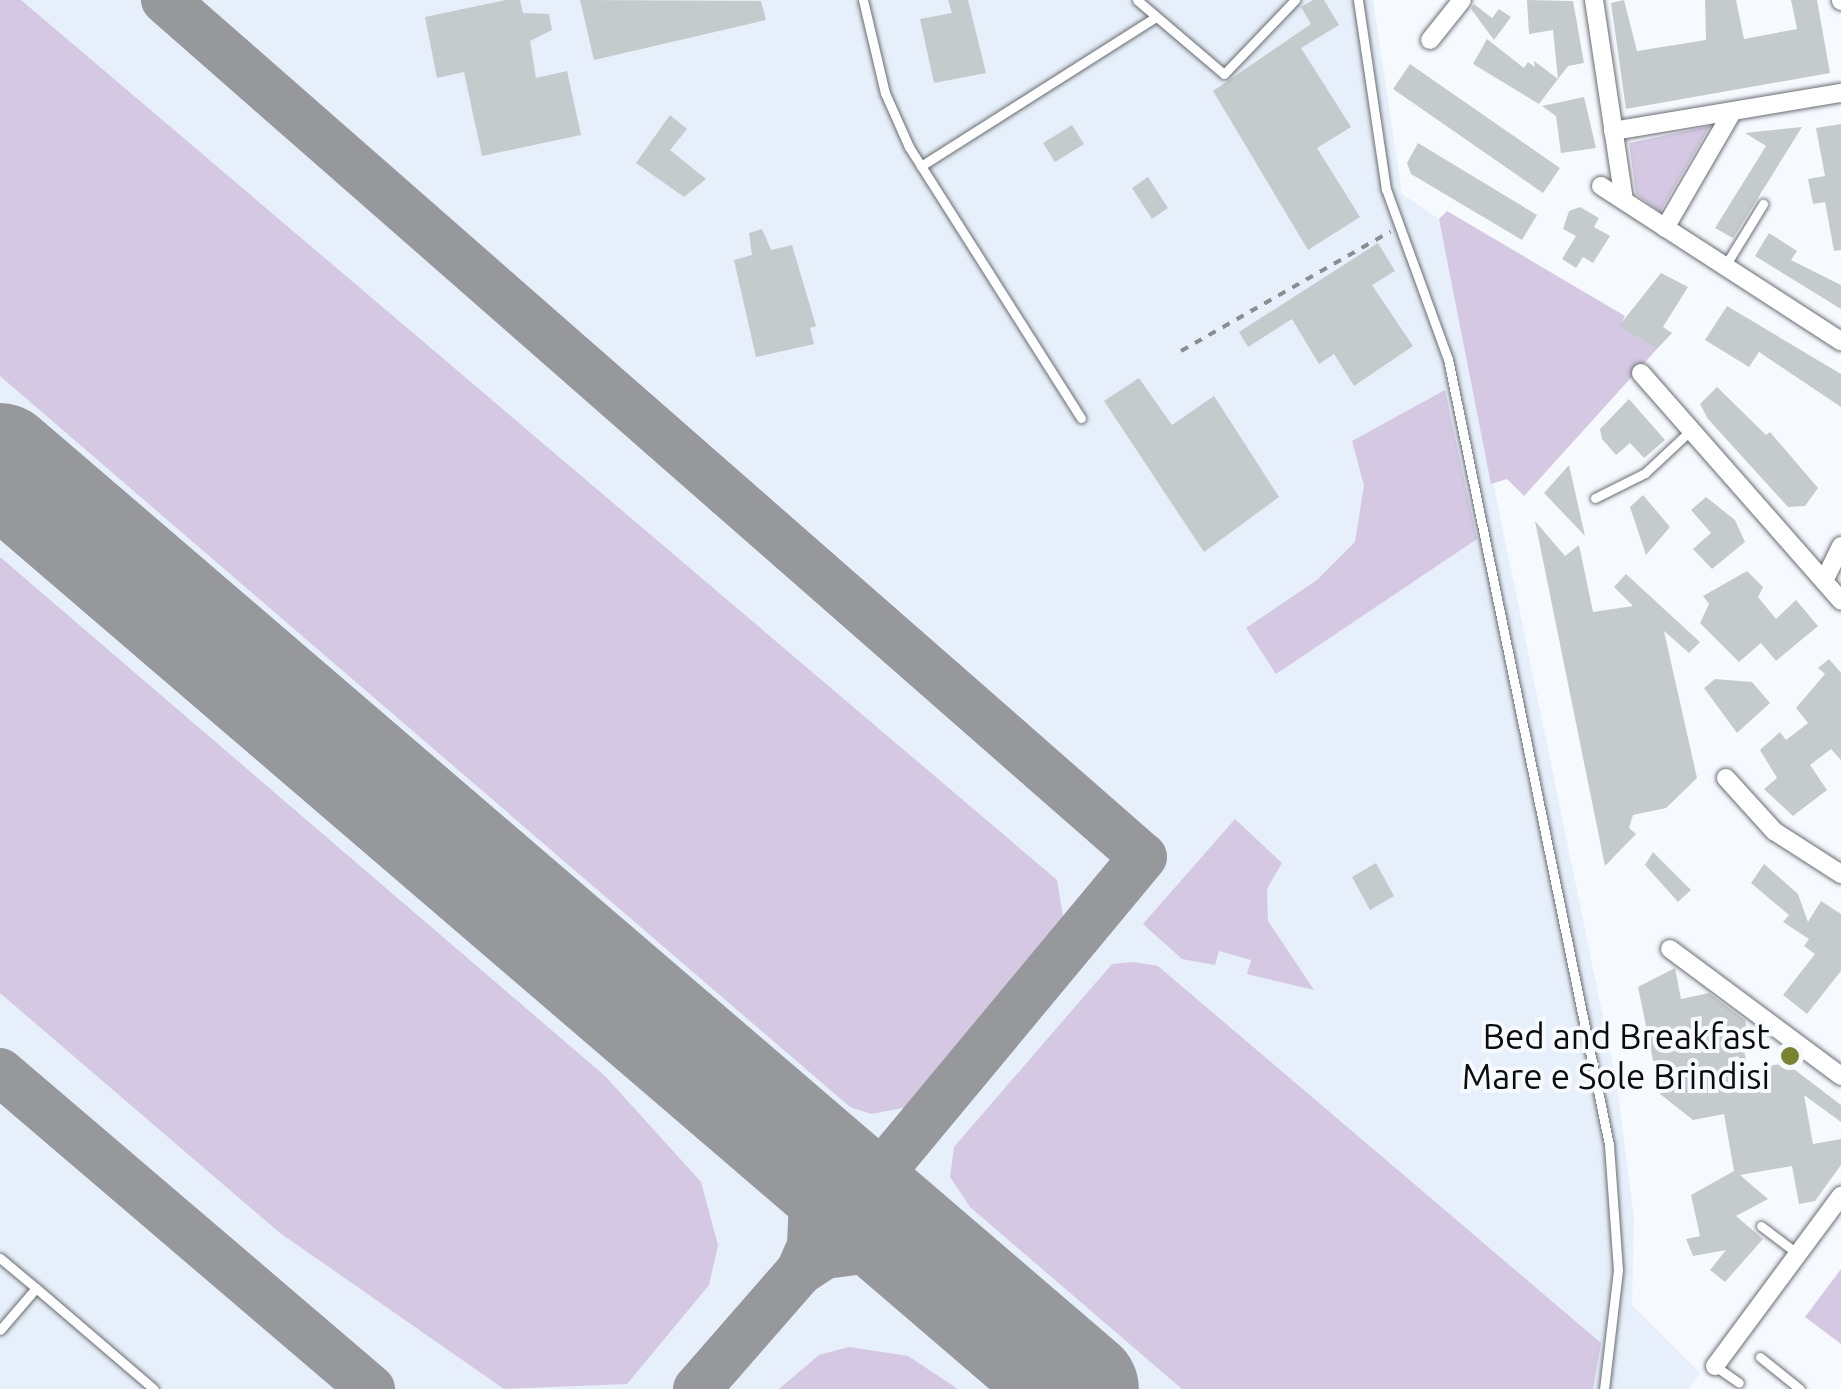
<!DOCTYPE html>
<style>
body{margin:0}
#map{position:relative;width:1841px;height:1389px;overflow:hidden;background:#f6faff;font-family:Ubuntu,sans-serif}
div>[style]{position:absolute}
.built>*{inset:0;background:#e6effa}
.green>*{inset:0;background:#d4c8e3}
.taxiway>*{height:48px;margin:-24px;padding:0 24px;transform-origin:24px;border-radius:24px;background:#96989c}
.runway>*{height:118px;margin:-59px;padding:0 59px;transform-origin:59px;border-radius:59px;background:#96989c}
.building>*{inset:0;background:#c5cbcd}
.path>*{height:4px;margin-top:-2px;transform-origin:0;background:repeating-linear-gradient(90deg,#8b8e91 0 8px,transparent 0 16px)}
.roads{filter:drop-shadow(0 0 2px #6a6d71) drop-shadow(0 0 2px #6a6d71)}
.lane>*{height:9px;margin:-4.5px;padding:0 4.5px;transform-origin:4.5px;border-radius:4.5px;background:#fff}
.street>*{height:18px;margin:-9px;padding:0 9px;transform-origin:9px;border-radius:9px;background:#fff}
.dots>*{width:28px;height:28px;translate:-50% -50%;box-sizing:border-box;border:5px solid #f6faff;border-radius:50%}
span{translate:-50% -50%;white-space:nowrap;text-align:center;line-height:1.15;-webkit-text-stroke:8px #f6faff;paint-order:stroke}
.poi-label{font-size:35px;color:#0b0c0e}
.right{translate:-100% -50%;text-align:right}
</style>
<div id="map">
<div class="built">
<div style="clip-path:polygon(0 0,1373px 0,1402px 194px,1439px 219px,1617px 1085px,1634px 1218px,1632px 1305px,1700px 1373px,1689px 1389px,0 1389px)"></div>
</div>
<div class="green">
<div style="clip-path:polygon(0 0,21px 0,1057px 880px,1063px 916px,1056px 933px,908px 1107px,871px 1114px,850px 1107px,0 376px)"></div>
<div style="clip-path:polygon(1710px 126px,1660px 212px,1636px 194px,1629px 143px)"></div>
<div style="clip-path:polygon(1447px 211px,1625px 316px,1620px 326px,1657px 349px,1524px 496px,1507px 479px,1491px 484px,1439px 219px)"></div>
<div style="clip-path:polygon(1445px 390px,1477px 539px,1276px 674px,1246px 628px,1317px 580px,1355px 542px,1364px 485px,1352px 441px)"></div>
<div style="clip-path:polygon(0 557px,605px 1076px,701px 1182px,718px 1245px,709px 1285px,627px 1384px,504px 1389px,280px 1233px,0 993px)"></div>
<div style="clip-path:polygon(1235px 819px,1282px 863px,1267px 889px,1268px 921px,1314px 990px,1247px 974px,1251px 960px,1219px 951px,1215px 965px,1182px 959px,1143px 924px)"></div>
<div style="clip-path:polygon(1133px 962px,1158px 966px,1601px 1343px,1593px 1389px,1182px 1389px,970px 1207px,950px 1177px,954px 1147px,1112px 964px)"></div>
<div style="clip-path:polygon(1841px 1269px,1841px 1344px,1805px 1317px)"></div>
<div style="clip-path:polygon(849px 1347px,908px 1356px,958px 1389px,779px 1389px,819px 1355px)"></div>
</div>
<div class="taxiway">
<div style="left:165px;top:0;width:1300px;rotate:41.23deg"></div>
<div style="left:1143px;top:857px;width:446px;rotate:129.7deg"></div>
<div style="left:0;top:1072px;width:488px;rotate:40.5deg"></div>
<div style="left:781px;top:1133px;width:37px;rotate:56deg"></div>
<div style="left:802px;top:1164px;width:36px;rotate:72deg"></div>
<div style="left:813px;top:1198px;width:48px;rotate:92.4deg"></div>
<div style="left:811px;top:1246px;width:27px;rotate:114deg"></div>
<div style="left:697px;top:1389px;width:157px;rotate:-48.9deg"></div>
<div style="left:800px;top:1271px;width:30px;rotate:-33deg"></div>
<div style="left:825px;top:1255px;width:61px;rotate:-7.6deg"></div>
<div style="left:885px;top:1247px;width:59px;rotate:24deg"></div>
</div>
<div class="runway">
<div style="left:0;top:462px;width:1423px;rotate:40.64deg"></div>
</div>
<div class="building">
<div style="clip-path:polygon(506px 0,520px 0,523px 13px,549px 14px,552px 30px,530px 41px,536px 78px,567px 71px,581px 135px,482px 156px,464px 72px,437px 78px,425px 17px)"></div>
<div style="clip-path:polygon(580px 0,761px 1px,766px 20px,594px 60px)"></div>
<div style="clip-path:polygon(948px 0,968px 0,986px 73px,934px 83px,920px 19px,952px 13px)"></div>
<div style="clip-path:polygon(1313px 0,1324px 0,1339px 25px,1301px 48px,1351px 127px,1317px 148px,1360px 217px,1308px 250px,1213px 91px,1311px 24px,1301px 7px)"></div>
<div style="clip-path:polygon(1527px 0,1573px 1px,1584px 63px,1568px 66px,1558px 79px,1553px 30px,1529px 34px)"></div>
<div style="clip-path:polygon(1624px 0,1637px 51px,1706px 40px,1705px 0,1736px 0,1744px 39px,1797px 29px,1791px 0,1817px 0,1830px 73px,1626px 109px,1611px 3px)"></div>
<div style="clip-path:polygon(1474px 4px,1492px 18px,1499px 9px,1511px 17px,1494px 40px,1471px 9px)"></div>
<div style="clip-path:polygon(1487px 39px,1524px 68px,1528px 62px,1535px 67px,1534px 61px,1558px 79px,1539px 104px,1473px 64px)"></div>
<div style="clip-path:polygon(1410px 64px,1560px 168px,1543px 193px,1393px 89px)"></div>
<div style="clip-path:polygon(1584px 97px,1596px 148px,1561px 153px,1556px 116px,1542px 106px)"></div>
<div style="clip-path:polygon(670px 115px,687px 129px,670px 150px,706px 179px,684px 197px,636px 163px)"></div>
<div style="clip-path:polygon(1841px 124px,1841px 250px,1834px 251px,1825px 202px,1813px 204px,1808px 179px,1825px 176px,1816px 128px)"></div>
<div style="clip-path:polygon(1072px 125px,1084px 144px,1055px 162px,1043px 143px)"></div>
<div style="clip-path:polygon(1802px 127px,1733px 238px,1715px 228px,1766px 146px,1745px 133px)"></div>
<div style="clip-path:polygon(1418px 143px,1537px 215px,1522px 240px,1411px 174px,1407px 163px)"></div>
<div style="clip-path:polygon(1148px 177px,1168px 208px,1152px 219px,1132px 188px)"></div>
<div style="clip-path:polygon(1580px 207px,1599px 218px,1594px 227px,1610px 236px,1593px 263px,1583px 257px,1576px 268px,1562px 259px,1576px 236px,1563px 229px,1569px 211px)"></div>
<div style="clip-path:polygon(762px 229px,771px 250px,792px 245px,816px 326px,810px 328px,814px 344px,756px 357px,734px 260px,752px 255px,749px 233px)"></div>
<div style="clip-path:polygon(1769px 233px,1797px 251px,1791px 260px,1841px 285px,1841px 309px,1755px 256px)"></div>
<div style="clip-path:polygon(1378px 243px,1395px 271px,1372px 285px,1413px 346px,1354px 386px,1334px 354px,1319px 364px,1292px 319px,1248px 347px,1239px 332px)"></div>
<div style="clip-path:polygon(1661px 273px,1688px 287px,1663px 327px,1672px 333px,1657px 349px,1619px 326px)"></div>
<div style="clip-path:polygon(1727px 306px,1841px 374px,1841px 407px,1759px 352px,1749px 367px,1705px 340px)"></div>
<div style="clip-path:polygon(1139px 378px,1172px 425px,1214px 396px,1279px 497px,1204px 552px,1104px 401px)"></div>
<div style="clip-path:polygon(1717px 387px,1766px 435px,1770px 432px,1818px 488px,1805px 506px,1788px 507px,1708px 419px,1700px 404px)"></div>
<div style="clip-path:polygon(1629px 399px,1665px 440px,1644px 458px,1630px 443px,1616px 455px,1602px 439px,1600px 429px)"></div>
<div style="clip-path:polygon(1569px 465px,1585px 536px,1544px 493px)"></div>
<div style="clip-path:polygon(1643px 495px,1670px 527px,1646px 555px,1630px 507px)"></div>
<div style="clip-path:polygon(1706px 497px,1735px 520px,1745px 542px,1712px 569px,1693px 549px,1711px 533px,1691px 510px)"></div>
<div style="clip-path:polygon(1535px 521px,1565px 556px,1579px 545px,1593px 612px,1633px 606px,1614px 587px,1626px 574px,1700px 642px,1689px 653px,1664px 631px,1697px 778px,1666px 808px,1633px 815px,1629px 828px,1636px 834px,1605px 866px)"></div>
<div style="clip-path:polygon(1747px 571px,1763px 587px,1758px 597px,1776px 619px,1796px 600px,1818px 626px,1776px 661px,1761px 643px,1739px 662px,1700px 623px,1709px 604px,1703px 596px)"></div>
<div style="clip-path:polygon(1829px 659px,1841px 673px,1841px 760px,1831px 749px,1810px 765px,1827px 790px,1793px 816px,1764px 789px,1777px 778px,1760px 750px,1780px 732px,1786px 740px,1808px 723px,1796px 708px,1825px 674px,1818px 668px)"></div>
<div style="clip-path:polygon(1715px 679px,1752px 682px,1770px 703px,1737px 733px,1704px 688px)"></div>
<div style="clip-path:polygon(1653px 852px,1691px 890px,1678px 902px,1645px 865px)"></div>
<div style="clip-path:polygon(1376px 863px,1394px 896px,1370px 910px,1352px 877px)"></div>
<div style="clip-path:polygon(1764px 864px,1798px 894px,1808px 922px,1821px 901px,1841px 914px,1841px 971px,1807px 1014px,1783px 995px,1815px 954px,1804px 946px,1809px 939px,1783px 922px,1789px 915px,1751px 883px)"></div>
<div style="clip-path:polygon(1675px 968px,1681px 999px,1709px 993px,1745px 1020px,1747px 1030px,1740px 1031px,1748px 1070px,1786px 1063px,1841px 1105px,1841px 1122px,1804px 1095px,1813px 1144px,1841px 1139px,1841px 1165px,1815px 1201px,1799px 1204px,1792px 1166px,1740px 1175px,1768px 1199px,1736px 1216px,1763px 1239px,1725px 1282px,1710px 1270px,1726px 1250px,1693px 1256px,1686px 1239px,1700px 1236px,1691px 1195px,1734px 1171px,1724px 1114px,1693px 1120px,1660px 1094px,1638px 987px)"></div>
</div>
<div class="path">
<div style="left:1181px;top:351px;width:241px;rotate:-29.7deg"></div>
</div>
<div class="roads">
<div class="lane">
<div style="left:863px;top:0;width:96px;rotate:76.7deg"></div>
<div style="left:885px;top:93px;width:59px;rotate:66deg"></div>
<div style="left:909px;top:147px;width:321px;rotate:57.6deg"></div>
<div style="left:1137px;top:0;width:114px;rotate:40.4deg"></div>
<div style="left:1224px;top:74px;width:103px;rotate:-46.2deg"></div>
<div style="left:1358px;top:0;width:191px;rotate:81.6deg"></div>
<div style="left:1386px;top:189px;width:181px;rotate:70deg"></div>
<div style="left:1448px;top:359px;width:802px;rotate:78.42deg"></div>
<div style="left:1609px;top:1145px;width:125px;rotate:85.9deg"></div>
<div style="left:1618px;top:1270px;width:120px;rotate:96.7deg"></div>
<div style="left:921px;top:166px;width:278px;rotate:-32.4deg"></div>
<div style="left:1725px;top:266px;width:73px;rotate:-58.5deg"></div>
<div style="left:1595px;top:498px;width:56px;rotate:-26.6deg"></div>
<div style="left:1645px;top:473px;width:63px;rotate:-43.1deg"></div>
<div style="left:1761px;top:1226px;width:46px;rotate:37.1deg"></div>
<div style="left:0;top:1258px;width:47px;rotate:39.8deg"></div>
<div style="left:36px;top:1288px;width:55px;rotate:130.6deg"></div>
<div style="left:36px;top:1288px;width:155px;rotate:40.6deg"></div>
<div style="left:1760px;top:1357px;width:51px;rotate:38.7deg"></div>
<div style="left:1715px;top:1366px;width:29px;rotate:35deg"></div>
</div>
<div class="street">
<div style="left:1594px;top:0;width:202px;rotate:81.5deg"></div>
<div style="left:1841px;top:0;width:1px;rotate:90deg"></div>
<div style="left:1430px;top:40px;width:51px;rotate:-51.3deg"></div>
<div style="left:1613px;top:131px;width:231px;rotate:-9.5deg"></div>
<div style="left:1601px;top:186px;width:286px;rotate:32.9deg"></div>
<div style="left:1665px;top:228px;width:132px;rotate:-59.9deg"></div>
<div style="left:1641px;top:373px;width:303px;rotate:48.7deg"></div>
<div style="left:1824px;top:581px;width:39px;rotate:-64deg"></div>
<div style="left:1726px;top:778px;width:72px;rotate:47.8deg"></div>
<div style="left:1774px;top:831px;width:80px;rotate:32.7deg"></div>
<div style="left:1670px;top:949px;width:213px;rotate:36.6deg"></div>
<div style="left:1715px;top:1366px;width:212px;rotate:-53.5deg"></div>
</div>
</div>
<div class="dots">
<div style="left:1790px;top:1056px;background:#798431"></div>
</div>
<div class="poi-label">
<span class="right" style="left:1770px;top:1056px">Bed and Breakfast<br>Mare e Sole Brindisi</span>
</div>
</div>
